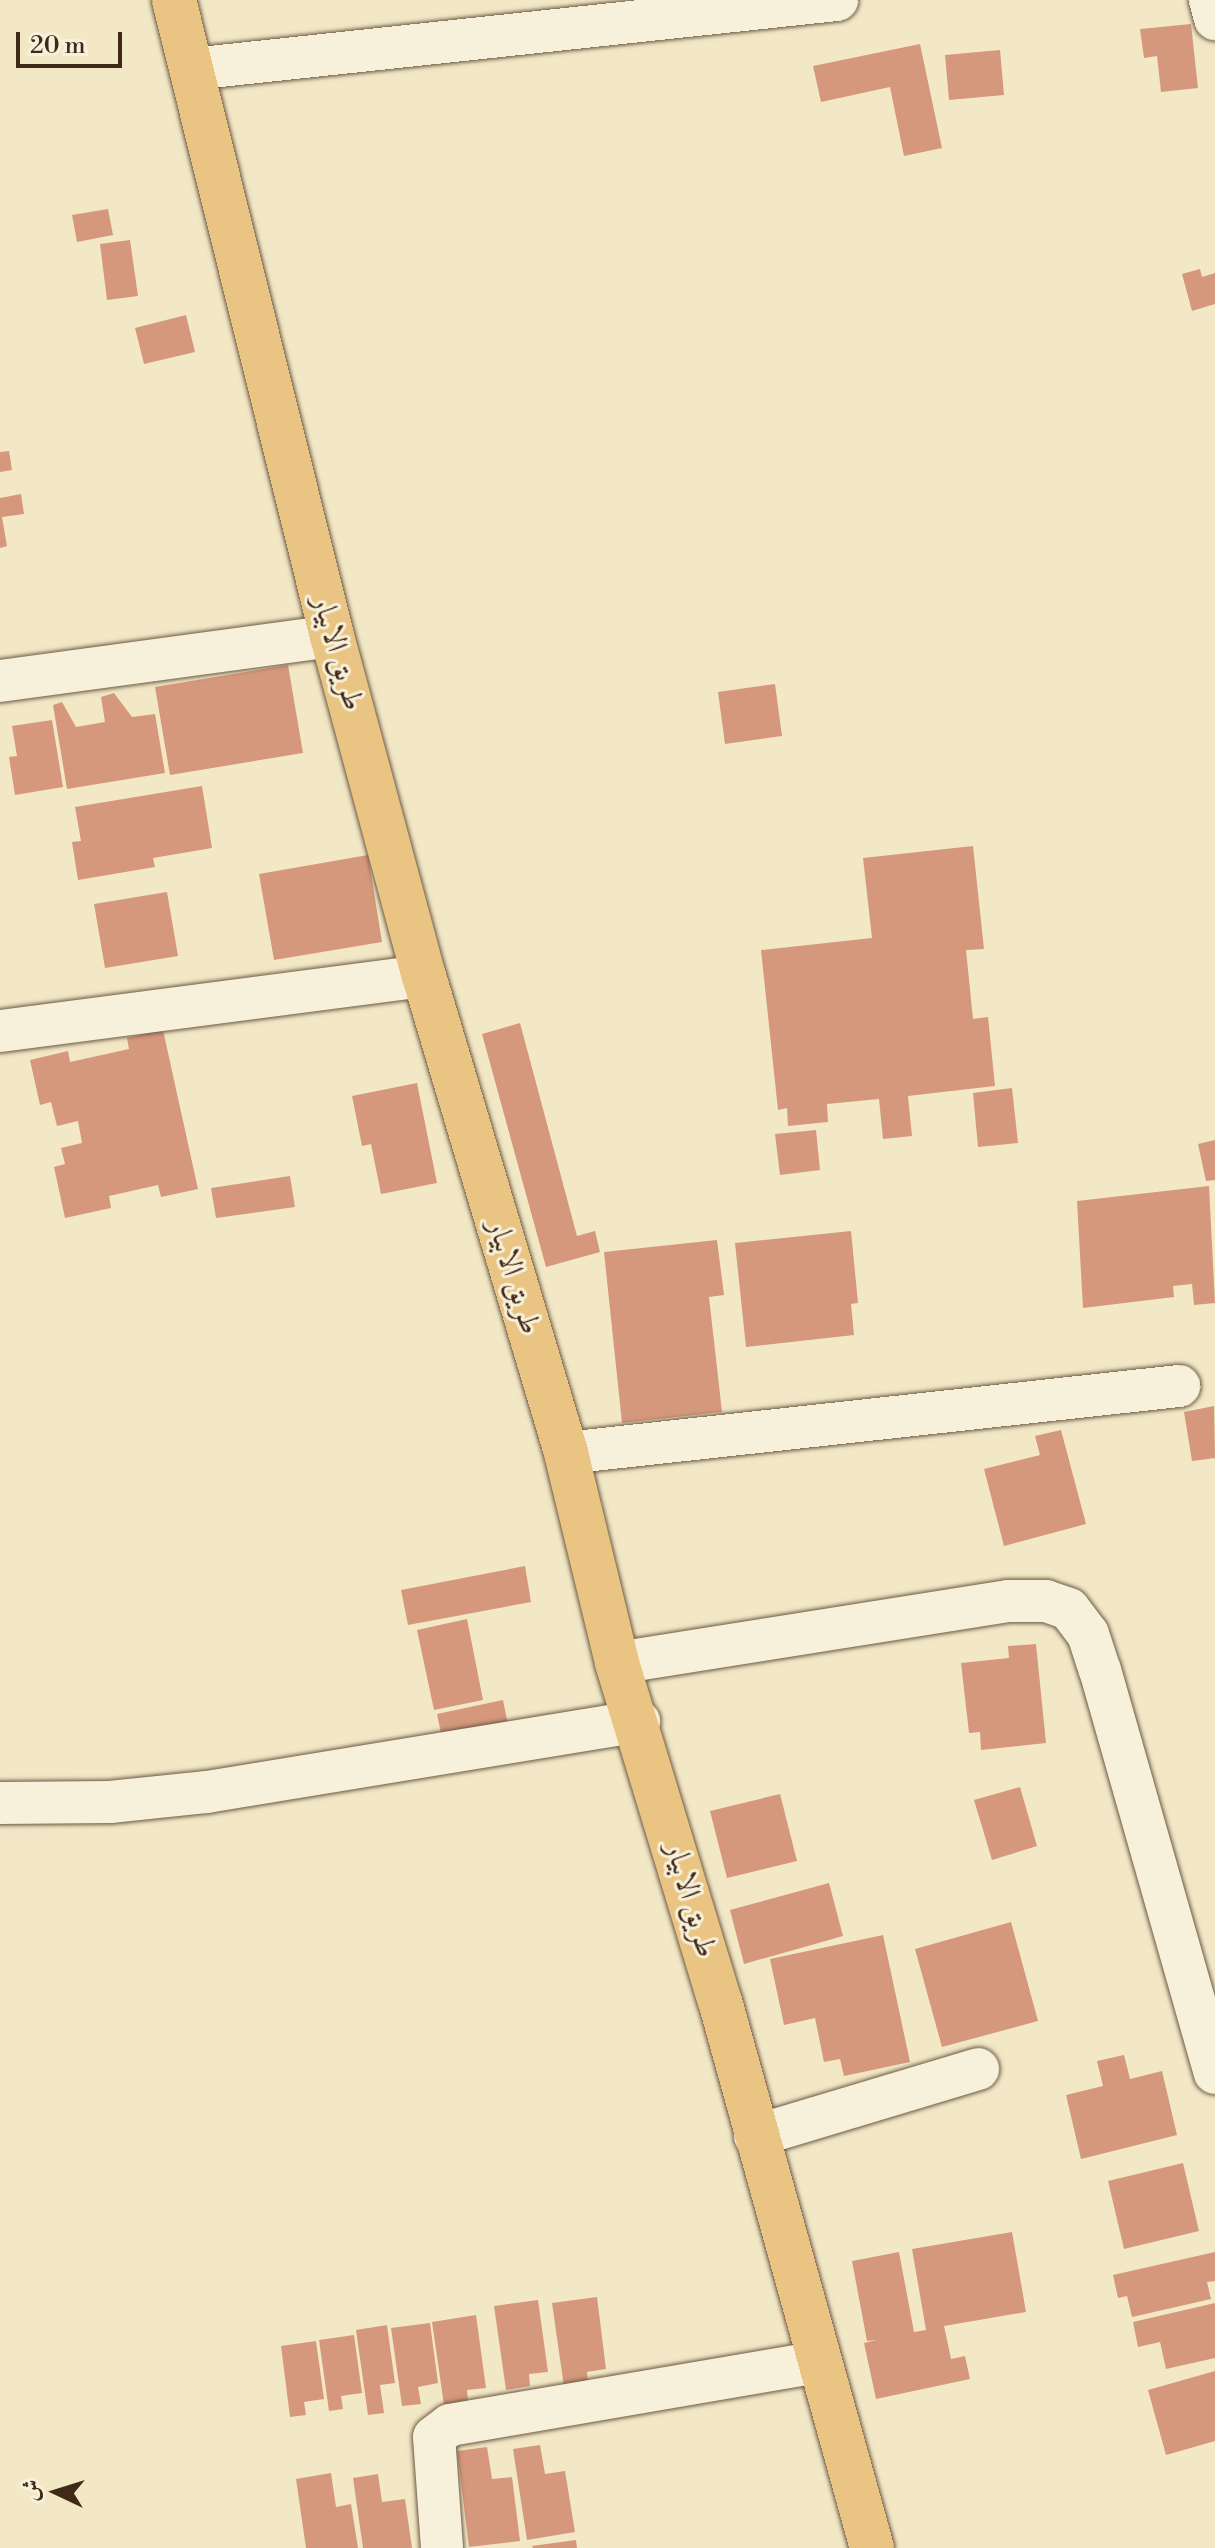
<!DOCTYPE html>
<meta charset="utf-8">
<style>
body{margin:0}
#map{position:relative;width:1215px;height:2548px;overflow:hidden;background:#f2e8c6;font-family:"Libre Bodoni",Amiri,serif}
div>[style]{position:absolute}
.building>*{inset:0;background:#d5987c}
.roads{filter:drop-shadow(0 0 2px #6d5943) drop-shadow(0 0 2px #6d5943)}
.minor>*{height:42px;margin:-21px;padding:0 21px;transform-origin:21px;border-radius:21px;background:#f7f0da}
.major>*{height:44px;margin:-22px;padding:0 22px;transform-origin:22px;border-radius:22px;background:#e9c483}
span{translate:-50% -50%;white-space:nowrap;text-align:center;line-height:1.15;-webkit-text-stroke:6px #f7f0da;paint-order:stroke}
.street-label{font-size:30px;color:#412917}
.north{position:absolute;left:16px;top:2452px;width:80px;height:80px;-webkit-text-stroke:6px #f7f0da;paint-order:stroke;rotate:274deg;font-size:22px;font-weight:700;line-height:32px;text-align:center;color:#412917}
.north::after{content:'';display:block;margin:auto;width:28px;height:36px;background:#412917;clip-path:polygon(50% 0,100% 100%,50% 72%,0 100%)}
.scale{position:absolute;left:16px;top:32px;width:106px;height:36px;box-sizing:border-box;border:4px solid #412917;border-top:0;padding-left:10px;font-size:24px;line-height:28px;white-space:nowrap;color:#412917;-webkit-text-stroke:6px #f7f0da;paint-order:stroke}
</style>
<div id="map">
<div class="building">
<div style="clip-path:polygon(1191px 24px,1198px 88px,1161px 92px,1157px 56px,1144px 58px,1140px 29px)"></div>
<div style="clip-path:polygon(920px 44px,942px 148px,904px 156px,890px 87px,821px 102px,813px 66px)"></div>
<div style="clip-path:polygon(1000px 50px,1004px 95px,949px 100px,945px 55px)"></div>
<div style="clip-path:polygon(108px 209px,113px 235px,77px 242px,72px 215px)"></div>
<div style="clip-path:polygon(130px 240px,138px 296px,107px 300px,100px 244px)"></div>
<div style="clip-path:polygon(1200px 269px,1202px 277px,1215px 273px,1215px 304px,1192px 311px,1182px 274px)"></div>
<div style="clip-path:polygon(186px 315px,195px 352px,144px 364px,135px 328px)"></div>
<div style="clip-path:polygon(9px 451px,12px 470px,0 472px,0 452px)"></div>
<div style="clip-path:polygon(21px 494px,24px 514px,2px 517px,7px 546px,0 548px,0 498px)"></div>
<div style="clip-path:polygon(288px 665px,303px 753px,170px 775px,155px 687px)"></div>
<div style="clip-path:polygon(775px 684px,782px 736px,725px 744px,718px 692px)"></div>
<div style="clip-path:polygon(114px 693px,132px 717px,155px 714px,165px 773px,67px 789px,53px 705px,62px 702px,76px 727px,105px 722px,101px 697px)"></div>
<div style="clip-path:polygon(52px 720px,63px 787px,15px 795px,9px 757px,17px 756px,12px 726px)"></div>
<div style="clip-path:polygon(202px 786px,212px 848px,153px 858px,155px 867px,78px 880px,72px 842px,81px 841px,75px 807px)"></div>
<div style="clip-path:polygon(973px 846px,984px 949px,966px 950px,973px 1019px,988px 1017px,995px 1086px,908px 1096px,912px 1136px,883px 1139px,879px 1099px,827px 1104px,828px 1122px,788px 1126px,787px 1108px,778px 1110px,761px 950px,872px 938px,863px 858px)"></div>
<div style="clip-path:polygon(368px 855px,382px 942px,274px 960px,259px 874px)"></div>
<div style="clip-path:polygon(167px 892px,178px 956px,105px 968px,94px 904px)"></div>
<div style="clip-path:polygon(520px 1023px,577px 1236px,595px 1231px,600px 1252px,546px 1267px,482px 1034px)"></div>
<div style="clip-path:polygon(163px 1030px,198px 1189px,161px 1197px,158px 1185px,109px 1196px,111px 1208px,65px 1218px,54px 1167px,65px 1164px,61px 1148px,82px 1143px,78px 1121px,57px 1126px,51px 1102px,40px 1105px,30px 1060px,68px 1051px,70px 1062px,129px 1049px,127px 1038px)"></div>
<div style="clip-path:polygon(417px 1083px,437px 1183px,381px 1194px,371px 1144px,362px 1146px,352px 1096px)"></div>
<div style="clip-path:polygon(1012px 1088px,1018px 1143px,978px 1147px,973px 1093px)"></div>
<div style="clip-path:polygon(816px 1130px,820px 1170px,780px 1175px,775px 1134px)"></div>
<div style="clip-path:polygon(1215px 1140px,1215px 1180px,1206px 1181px,1198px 1144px)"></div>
<div style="clip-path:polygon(290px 1176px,295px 1207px,216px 1218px,211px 1188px)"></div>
<div style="clip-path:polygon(1209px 1186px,1215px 1303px,1194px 1305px,1192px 1284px,1173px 1286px,1174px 1297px,1083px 1308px,1077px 1201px)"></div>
<div style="clip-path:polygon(851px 1231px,858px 1303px,851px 1304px,854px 1335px,746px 1347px,735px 1243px)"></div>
<div style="clip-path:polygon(717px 1240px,724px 1295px,709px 1297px,722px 1412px,622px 1423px,604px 1252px)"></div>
<div style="clip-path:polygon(1214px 1406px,1215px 1458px,1192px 1461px,1184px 1412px)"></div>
<div style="clip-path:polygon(1061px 1430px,1086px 1524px,1004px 1546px,984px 1469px,1040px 1455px,1035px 1436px)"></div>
<div style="clip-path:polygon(525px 1566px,531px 1602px,408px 1625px,401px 1590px)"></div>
<div style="clip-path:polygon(467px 1619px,483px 1700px,434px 1710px,417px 1630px)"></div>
<div style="clip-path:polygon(1036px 1644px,1046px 1743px,981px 1750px,980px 1732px,969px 1733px,961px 1663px,1009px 1658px,1008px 1646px)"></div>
<div style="clip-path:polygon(503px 1700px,509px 1730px,443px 1743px,437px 1714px)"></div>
<div style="clip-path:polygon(1020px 1787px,1037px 1846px,992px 1860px,974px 1800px)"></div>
<div style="clip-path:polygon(780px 1794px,797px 1861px,727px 1878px,710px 1811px)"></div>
<div style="clip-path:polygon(829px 1883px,843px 1936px,744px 1964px,730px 1910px)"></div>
<div style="clip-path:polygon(1011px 1922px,1038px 2021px,942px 2047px,915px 1949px)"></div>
<div style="clip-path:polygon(883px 1935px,910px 2062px,844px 2076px,840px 2059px,824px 2062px,815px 2018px,784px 2025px,770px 1959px)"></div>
<div style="clip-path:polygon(1124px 2055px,1130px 2079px,1162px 2071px,1177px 2135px,1081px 2159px,1066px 2095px,1103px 2086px,1097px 2061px)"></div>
<div style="clip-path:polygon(1183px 2163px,1199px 2231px,1124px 2249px,1108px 2181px)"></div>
<div style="clip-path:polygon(1012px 2232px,1026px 2312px,944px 2326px,951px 2359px,965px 2356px,970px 2379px,876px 2399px,864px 2343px,877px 2340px,867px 2341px,852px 2261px,899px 2252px,914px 2332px,926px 2330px,912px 2249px)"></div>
<div style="clip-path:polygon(1215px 2252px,1215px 2281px,1207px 2282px,1211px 2299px,1132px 2317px,1127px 2296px,1118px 2298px,1113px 2275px)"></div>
<div style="clip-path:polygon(597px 2297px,606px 2369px,587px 2372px,588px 2384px,564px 2387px,552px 2303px)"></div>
<div style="clip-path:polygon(538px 2300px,548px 2372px,529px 2374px,530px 2386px,506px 2390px,494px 2306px)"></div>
<div style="clip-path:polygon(1215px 2303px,1215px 2358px,1166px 2369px,1160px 2342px,1138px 2347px,1133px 2322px)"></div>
<div style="clip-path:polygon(476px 2315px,486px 2388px,467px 2390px,468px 2402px,444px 2405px,432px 2322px)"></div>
<div style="clip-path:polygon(430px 2323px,438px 2383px,418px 2387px,421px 2404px,402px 2406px,391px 2328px)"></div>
<div style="clip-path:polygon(387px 2325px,395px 2383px,380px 2385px,384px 2413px,368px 2415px,356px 2330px)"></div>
<div style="clip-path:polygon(354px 2335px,362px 2393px,341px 2396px,343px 2409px,329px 2411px,319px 2340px)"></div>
<div style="clip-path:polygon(316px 2341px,324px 2399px,304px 2402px,306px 2415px,290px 2417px,281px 2346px)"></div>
<div style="clip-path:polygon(1215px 2371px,1215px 2441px,1166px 2455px,1148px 2390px)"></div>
<div style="clip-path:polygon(540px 2445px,545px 2474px,565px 2471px,575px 2532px,527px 2540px,513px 2449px)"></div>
<div style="clip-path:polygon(487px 2447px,492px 2479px,512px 2477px,520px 2541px,469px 2547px,457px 2451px)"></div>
<div style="clip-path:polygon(331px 2473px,336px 2507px,351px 2504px,358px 2548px,306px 2548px,296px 2479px)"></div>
<div style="clip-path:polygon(378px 2474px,382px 2502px,405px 2499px,412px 2548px,363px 2548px,353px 2478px)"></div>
<div style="clip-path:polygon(576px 2540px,577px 2548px,533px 2548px,532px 2546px)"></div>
</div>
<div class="roads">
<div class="minor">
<div style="left:1210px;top:0;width:20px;rotate:75deg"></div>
<div style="left:192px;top:69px;width:649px;rotate:-6.11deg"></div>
<div style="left:0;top:681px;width:335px;rotate:-7.7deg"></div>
<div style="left:0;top:1031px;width:428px;rotate:-7.4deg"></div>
<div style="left:566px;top:1453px;width:617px;rotate:-6.24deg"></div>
<div style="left:617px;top:1663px;width:396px;rotate:-9deg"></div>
<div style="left:1008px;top:1601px;width:38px"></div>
<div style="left:1046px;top:1601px;width:24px;rotate:19deg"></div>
<div style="left:1069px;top:1609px;width:31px;rotate:53deg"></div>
<div style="left:1088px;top:1634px;width:38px;rotate:72deg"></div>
<div style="left:1100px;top:1670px;width:419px;rotate:74.1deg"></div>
<div style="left:0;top:1803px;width:110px;rotate:-0.5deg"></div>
<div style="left:110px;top:1802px;width:98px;rotate:-5.9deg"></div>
<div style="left:207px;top:1792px;width:438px;rotate:-9.3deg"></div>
<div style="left:755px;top:2136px;width:233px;rotate:-16.7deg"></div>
<div style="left:442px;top:2548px;width:111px;rotate:-94.1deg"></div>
<div style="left:434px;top:2437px;width:20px;rotate:-37deg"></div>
<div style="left:450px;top:2425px;width:373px;rotate:-9.7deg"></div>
</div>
<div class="major">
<div style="left:174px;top:0;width:655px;rotate:76.05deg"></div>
<div style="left:332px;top:636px;width:352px;rotate:74.9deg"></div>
<div style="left:424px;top:976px;width:498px;rotate:73.4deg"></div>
<div style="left:566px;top:1453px;width:216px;rotate:76.3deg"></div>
<div style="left:617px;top:1663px;width:353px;rotate:73.1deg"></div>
<div style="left:720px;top:2001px;width:568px;rotate:74.47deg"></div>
</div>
</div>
<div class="street-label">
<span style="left:338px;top:653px;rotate:74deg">طريق الابيار</span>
<span style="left:514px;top:1277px;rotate:73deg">طريق الابيار</span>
<span style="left:691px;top:1900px;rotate:74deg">طريق الابيار</span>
</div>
<div class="north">ش</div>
<div class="scale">20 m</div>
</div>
